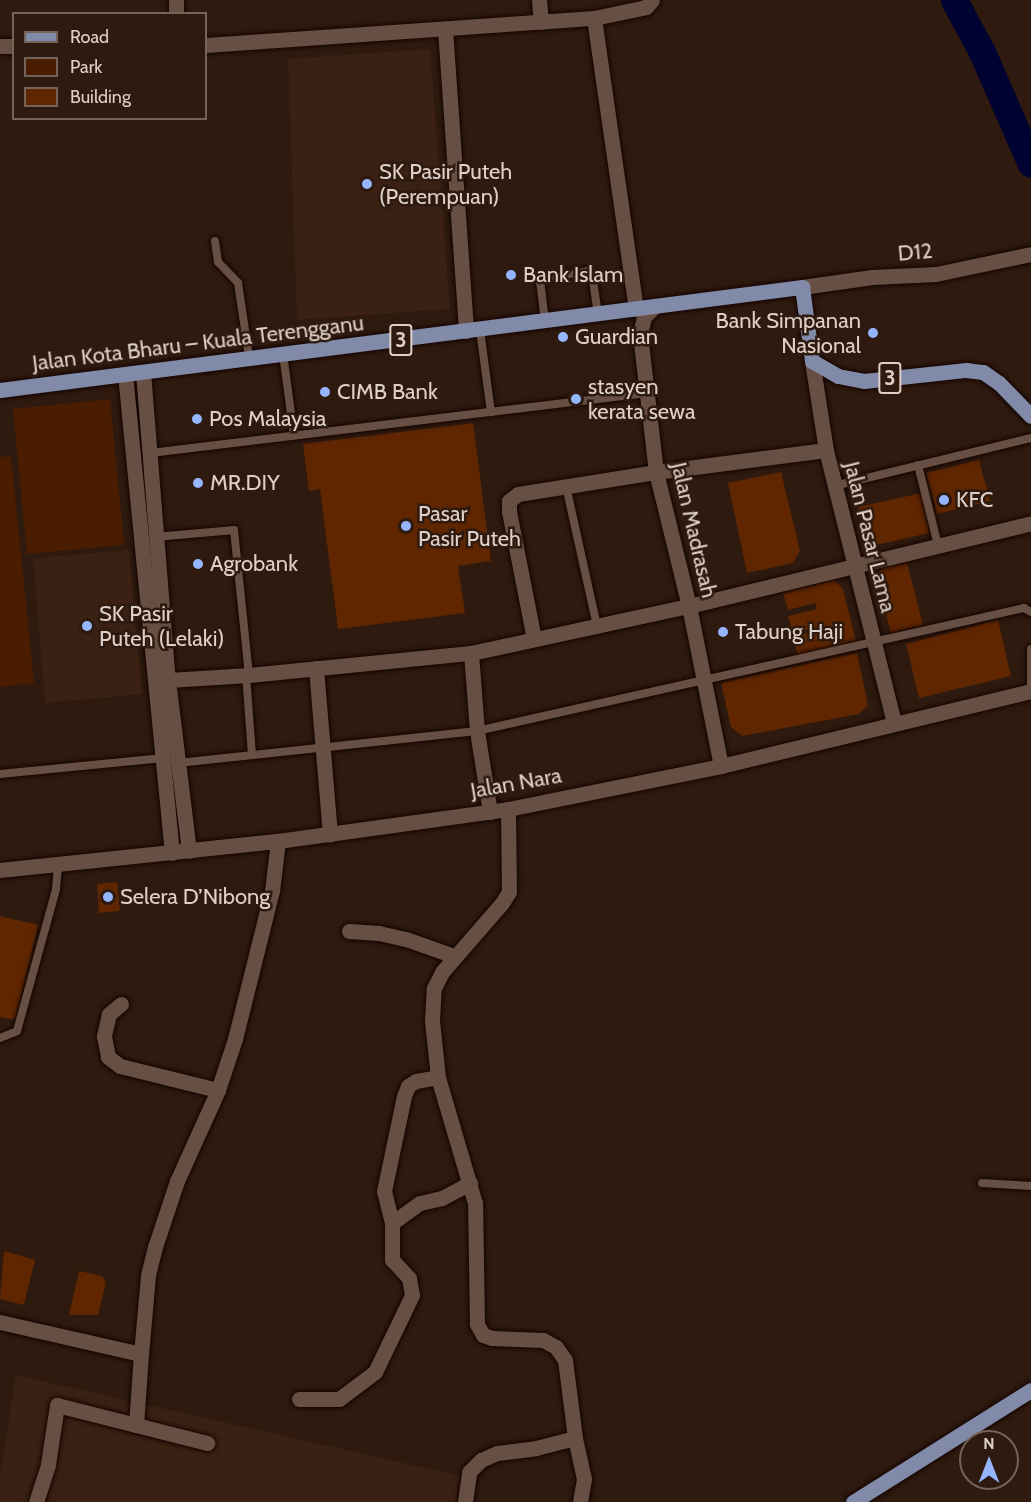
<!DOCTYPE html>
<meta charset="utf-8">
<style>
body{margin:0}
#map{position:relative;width:1031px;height:1502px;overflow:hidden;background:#2e1a0f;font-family:Cabin,sans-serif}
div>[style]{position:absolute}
.built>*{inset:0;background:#3a2113}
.green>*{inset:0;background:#4b1d00}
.river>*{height:27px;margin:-13.5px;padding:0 13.5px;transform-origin:13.5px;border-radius:13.5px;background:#000232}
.building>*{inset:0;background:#5f2600}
.roads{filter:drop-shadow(0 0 2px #150500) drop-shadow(0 0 2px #150500)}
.lane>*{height:8px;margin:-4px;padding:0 4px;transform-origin:4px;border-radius:4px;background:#675043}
.street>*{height:15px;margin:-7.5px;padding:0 7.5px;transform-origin:7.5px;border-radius:7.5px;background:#675043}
.secondary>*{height:15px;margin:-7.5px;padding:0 7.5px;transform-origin:7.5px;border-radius:7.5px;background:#675043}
.primary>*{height:15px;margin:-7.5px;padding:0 7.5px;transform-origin:7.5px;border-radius:7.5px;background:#818aa9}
.dots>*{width:16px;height:16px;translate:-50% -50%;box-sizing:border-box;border:3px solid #2e1a0f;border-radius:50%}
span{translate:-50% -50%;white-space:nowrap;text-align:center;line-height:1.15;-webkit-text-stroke:5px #2e1a0f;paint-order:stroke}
.shield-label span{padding:2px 4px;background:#2e1a0f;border:2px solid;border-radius:4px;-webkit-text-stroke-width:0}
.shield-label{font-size:21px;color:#ded0c9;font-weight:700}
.poi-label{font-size:22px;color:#ded0c9}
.left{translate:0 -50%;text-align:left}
.right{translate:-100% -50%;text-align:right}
.street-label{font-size:22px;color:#ded0c9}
.legend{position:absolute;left:12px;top:12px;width:195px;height:108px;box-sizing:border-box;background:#2e1a0f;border:2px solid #746359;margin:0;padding:8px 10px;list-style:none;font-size:18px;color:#ded0c9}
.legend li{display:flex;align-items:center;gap:12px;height:30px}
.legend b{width:30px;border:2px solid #746359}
.north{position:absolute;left:959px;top:1430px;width:60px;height:60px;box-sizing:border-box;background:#2e1a0f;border:2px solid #746359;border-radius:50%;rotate:0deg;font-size:16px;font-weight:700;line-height:24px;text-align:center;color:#ded0c9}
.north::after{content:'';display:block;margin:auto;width:21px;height:27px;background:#95b6fd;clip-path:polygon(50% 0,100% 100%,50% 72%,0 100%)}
</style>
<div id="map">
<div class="built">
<div style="clip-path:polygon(430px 49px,450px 309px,297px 320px,288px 59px)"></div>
<div style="clip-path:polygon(129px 550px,142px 694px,45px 703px,33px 558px)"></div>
<div style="clip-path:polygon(16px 1375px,461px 1476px,456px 1502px,0 1502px,0 1473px)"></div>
</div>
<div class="green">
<div style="clip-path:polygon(110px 399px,124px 545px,27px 554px,13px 409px)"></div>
<div style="clip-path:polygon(11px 456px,34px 683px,0 687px,0 457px)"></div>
</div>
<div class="river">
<div style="left:954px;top:0;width:59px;rotate:61.7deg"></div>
<div style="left:982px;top:52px;width:122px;rotate:66.4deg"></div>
</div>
<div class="building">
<div style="clip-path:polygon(473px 423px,491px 561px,458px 566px,465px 613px,338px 629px,320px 489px,309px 491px,303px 444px)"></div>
<div style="clip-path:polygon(979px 460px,990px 501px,937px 514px,926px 473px)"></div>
<div style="clip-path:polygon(781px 472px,800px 551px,793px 563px,747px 573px,728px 483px)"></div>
<div style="clip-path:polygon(922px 493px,929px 533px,876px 545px,866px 539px,858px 507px)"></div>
<div style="clip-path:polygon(907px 563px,923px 625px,891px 633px,877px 578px,881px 569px)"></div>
<div style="clip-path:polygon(834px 580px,843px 589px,856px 641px,798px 656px,793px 637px,820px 630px,819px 627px,793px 633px,788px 616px,817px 609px,815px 603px,788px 610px,783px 593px)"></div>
<div style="clip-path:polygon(998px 620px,1011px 676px,919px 698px,906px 644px)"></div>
<div style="clip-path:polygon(857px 653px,868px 705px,859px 714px,742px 736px,731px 727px,721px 683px)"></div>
<div style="clip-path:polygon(117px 882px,120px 911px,99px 913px,97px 884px)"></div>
<div style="clip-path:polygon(0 916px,38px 925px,15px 1020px,0 1017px)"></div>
<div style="clip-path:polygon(4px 1251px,35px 1260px,24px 1305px,0 1299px)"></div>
<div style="clip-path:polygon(79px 1271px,102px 1276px,106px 1282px,98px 1315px,69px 1315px)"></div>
</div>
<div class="roads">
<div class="lane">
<div style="left:215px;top:241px;width:21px;rotate:82deg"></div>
<div style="left:218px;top:262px;width:29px;rotate:46deg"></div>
<div style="left:238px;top:283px;width:75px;rotate:81.5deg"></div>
<div style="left:545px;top:321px;width:38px;rotate:-97deg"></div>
<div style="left:540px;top:283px;width:6px;rotate:-59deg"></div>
<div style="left:543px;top:278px;width:46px;rotate:-8.8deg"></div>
<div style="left:588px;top:271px;width:5px;rotate:37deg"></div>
<div style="left:592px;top:274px;width:40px;rotate:81.5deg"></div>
<div style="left:480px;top:330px;width:83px;rotate:82.4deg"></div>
<div style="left:283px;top:354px;width:82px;rotate:82.3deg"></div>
<div style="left:150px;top:453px;width:501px;rotate:-6.88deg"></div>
<div style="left:918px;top:465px;width:82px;rotate:76deg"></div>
<div style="left:566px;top:486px;width:143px;rotate:77.5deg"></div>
<div style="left:834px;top:486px;width:203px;rotate:-13.7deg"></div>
<div style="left:156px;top:537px;width:78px;rotate:-5.1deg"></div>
<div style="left:234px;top:530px;width:146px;rotate:84.1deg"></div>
<div style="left:1031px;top:649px;width:39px;rotate:90deg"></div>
<div style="left:246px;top:675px;width:80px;rotate:85.7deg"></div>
<div style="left:178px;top:763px;width:301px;rotate:-6.1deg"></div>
<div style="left:477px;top:731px;width:561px;rotate:-12.67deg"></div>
<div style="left:1024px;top:608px;width:8px;rotate:30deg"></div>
<div style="left:0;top:774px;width:164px;rotate:-5.6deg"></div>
<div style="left:0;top:1038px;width:18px;rotate:-22deg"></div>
<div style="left:17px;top:1031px;width:147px;rotate:-74.6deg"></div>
<div style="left:56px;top:889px;width:25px;rotate:-85deg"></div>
<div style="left:982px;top:1183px;width:49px;rotate:3.5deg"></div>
</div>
<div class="street">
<div style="left:539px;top:0;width:22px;rotate:85deg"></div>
<div style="left:176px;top:14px;width:14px;rotate:-90deg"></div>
<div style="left:594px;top:18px;width:294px;rotate:81.8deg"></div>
<div style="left:445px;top:29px;width:303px;rotate:86deg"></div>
<div style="left:206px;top:45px;width:389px;rotate:-4deg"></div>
<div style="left:594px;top:18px;width:53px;rotate:-11.9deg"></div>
<div style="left:646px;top:7px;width:9px;rotate:-49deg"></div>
<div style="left:0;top:46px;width:14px"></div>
<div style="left:655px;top:306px;width:16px;rotate:135deg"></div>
<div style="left:644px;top:317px;width:17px;rotate:103deg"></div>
<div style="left:640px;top:334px;width:139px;rotate:83.4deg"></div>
<div style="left:656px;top:472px;width:138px;rotate:76.2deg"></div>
<div style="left:689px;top:606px;width:163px;rotate:78.7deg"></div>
<div style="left:812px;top:361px;width:90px;rotate:81.1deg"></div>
<div style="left:826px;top:450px;width:280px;rotate:76deg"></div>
<div style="left:143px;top:372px;width:309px;rotate:85.4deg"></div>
<div style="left:168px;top:680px;width:172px;rotate:83deg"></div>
<div style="left:125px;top:374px;width:481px;rotate:84.4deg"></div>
<div style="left:534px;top:639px;width:129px;rotate:-101.1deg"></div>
<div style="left:509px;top:512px;width:11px;rotate:-90deg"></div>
<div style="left:509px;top:501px;width:11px;rotate:-38deg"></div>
<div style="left:518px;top:494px;width:140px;rotate:-9.1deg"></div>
<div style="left:656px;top:472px;width:171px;rotate:-7.4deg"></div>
<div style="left:471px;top:653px;width:78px;rotate:85.6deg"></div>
<div style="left:477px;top:731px;width:82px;rotate:80.9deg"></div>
<div style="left:316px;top:668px;width:167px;rotate:85.2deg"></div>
<div style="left:168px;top:680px;width:81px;rotate:-3.5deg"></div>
<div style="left:249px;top:675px;width:223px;rotate:-5.7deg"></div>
<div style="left:471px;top:653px;width:223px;rotate:-12.2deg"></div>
<div style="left:689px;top:606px;width:352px;rotate:-13.6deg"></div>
<div style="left:349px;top:931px;width:30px;rotate:4deg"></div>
<div style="left:379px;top:933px;width:28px;rotate:13deg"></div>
<div style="left:406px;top:939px;width:51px;rotate:19.5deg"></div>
<div style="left:121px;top:1004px;width:16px;rotate:140deg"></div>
<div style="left:109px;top:1014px;width:23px;rotate:103deg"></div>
<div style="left:104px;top:1036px;width:21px;rotate:79deg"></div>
<div style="left:108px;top:1057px;width:15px;rotate:37deg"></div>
<div style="left:120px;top:1066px;width:101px;rotate:13.8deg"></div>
<div style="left:392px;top:1223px;width:33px;rotate:-104deg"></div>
<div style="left:384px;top:1191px;width:97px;rotate:-78.1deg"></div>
<div style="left:404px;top:1096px;width:11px;rotate:-68deg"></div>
<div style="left:408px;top:1086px;width:9px;rotate:-32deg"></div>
<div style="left:416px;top:1081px;width:22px;rotate:-10deg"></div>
<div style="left:0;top:1322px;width:145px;rotate:12.8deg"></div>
<div style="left:141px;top:1354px;width:79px;rotate:-84.9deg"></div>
<div style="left:148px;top:1275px;width:29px;rotate:-76deg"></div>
<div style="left:155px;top:1247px;width:70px;rotate:-71.6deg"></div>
<div style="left:177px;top:1181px;width:100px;rotate:-65.7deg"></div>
<div style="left:218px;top:1090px;width:54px;rotate:-71.6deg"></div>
<div style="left:235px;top:1039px;width:153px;rotate:-76deg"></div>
<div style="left:272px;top:891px;width:50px;rotate:-83.2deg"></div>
<div style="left:299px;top:1399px;width:40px"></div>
<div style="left:339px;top:1399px;width:45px;rotate:-36.9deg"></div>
<div style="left:375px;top:1372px;width:85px;rotate:-64.3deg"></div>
<div style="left:412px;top:1295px;width:17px;rotate:-100deg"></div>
<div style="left:409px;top:1278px;width:25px;rotate:-133deg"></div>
<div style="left:392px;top:1260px;width:37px;rotate:-90deg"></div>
<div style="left:392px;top:1223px;width:34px;rotate:-36deg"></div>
<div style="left:420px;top:1203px;width:23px;rotate:-13deg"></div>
<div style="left:442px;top:1198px;width:32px;rotate:-28deg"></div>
<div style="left:136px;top:1425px;width:71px;rotate:-86deg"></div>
<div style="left:575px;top:1438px;width:42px;rotate:77.6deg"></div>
<div style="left:584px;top:1479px;width:23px;rotate:100deg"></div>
<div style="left:36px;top:1502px;width:40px;rotate:-72deg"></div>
<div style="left:48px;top:1464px;width:60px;rotate:-81.3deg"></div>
<div style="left:57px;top:1405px;width:155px;rotate:14.2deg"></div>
<div style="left:465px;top:1502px;width:30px;rotate:-82deg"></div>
<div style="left:469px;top:1472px;width:17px;rotate:-45deg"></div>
<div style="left:481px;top:1460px;width:17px;rotate:-24deg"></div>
<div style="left:497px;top:1453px;width:39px;rotate:-7deg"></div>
<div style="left:536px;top:1448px;width:40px;rotate:-14.4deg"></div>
<div style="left:575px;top:1438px;width:79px;rotate:-97.3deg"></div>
<div style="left:565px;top:1360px;width:16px;rotate:-125deg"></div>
<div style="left:556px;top:1347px;width:15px;rotate:-152deg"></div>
<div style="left:543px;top:1340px;width:51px;rotate:-177.8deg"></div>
<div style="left:492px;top:1338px;width:9px;rotate:-162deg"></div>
<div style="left:483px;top:1335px;width:13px;rotate:-119deg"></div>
<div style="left:477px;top:1324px;width:121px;rotate:-90.9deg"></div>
<div style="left:475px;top:1203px;width:131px;rotate:-106.4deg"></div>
<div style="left:438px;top:1077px;width:56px;rotate:-96.1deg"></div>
<div style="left:432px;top:1021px;width:33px;rotate:-87deg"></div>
<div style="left:434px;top:988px;width:18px;rotate:-63deg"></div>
<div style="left:442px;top:972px;width:91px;rotate:-49deg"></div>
<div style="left:502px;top:903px;width:13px;rotate:-58deg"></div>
<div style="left:509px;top:892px;width:83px;rotate:-90.7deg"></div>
</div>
<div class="secondary">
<div style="left:802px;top:287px;width:71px;rotate:-8.1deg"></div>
<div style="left:872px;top:277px;width:64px;rotate:-2.7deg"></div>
<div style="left:936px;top:274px;width:97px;rotate:-11.9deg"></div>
<div style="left:0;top:870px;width:280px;rotate:-6deg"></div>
<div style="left:278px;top:841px;width:232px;rotate:-7.9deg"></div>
<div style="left:508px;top:809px;width:217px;rotate:-11.4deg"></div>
<div style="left:721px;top:766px;width:319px;rotate:-13.6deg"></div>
</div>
<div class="primary">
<div style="left:0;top:390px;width:809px;rotate:-7.32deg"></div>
<div style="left:802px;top:287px;width:75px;rotate:82.3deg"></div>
<div style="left:812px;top:361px;width:30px;rotate:30deg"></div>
<div style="left:838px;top:376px;width:26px;rotate:11deg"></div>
<div style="left:864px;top:381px;width:103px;rotate:-6.2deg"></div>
<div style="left:966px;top:370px;width:17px;rotate:7deg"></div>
<div style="left:983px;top:372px;width:19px;rotate:35deg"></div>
<div style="left:999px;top:383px;width:46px;rotate:45.9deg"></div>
<div style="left:853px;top:1502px;width:210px;rotate:-32.2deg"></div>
</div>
</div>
<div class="dots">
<div style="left:367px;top:184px;background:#95b6fd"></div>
<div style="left:511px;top:275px;background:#95b6fd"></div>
<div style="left:873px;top:333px;background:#95b6fd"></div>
<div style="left:563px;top:337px;background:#95b6fd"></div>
<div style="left:325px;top:392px;background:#95b6fd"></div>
<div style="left:576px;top:399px;background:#95b6fd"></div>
<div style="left:197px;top:419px;background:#95b6fd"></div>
<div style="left:198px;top:483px;background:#95b6fd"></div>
<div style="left:944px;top:500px;background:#95b6fd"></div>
<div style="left:406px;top:526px;background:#95b6fd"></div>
<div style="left:198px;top:564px;background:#95b6fd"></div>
<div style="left:87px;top:626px;background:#95b6fd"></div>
<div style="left:723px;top:632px;background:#95b6fd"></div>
<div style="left:108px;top:897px;background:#95b6fd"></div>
</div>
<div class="shield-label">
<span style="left:401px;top:340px">3</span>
<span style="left:890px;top:378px">3</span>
</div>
<div class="poi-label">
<span class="left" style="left:379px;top:184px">SK Pasir Puteh<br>(Perempuan)</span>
<span class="left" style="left:523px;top:275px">Bank Islam</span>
<span class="right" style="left:861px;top:333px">Bank Simpanan<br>Nasional</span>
<span class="left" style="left:575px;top:337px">Guardian</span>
<span class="left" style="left:588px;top:399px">stasyen<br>kerata sewa</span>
<span class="left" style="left:337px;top:392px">CIMB Bank</span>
<span class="left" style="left:209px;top:419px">Pos Malaysia</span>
<span class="left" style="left:210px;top:483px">MR.DIY</span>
<span class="left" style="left:956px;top:500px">KFC</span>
<span class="left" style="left:418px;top:526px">Pasar<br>Pasir Puteh</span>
<span class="left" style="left:210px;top:564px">Agrobank</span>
<span class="left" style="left:99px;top:626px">SK Pasir<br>Puteh (Lelaki)</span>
<span class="left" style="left:735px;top:632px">Tabung Haji</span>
<span class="left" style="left:120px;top:897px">Selera D’Nibong</span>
</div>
<div class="street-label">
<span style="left:915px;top:252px;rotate:-5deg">D12</span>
<span style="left:198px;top:343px;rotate:-7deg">Jalan Kota Bharu – Kuala Terengganu</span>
<span style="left:694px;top:530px;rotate:77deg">Jalan Madrasah</span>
<span style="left:870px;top:537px;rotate:76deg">Jalan Pasar Lama</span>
<span style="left:516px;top:783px;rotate:-10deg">Jalan Nara</span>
</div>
<ul class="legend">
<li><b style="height:8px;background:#818aa9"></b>Road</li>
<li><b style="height:16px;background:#4b1d00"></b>Park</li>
<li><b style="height:16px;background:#5f2600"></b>Building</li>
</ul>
<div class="north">N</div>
</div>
